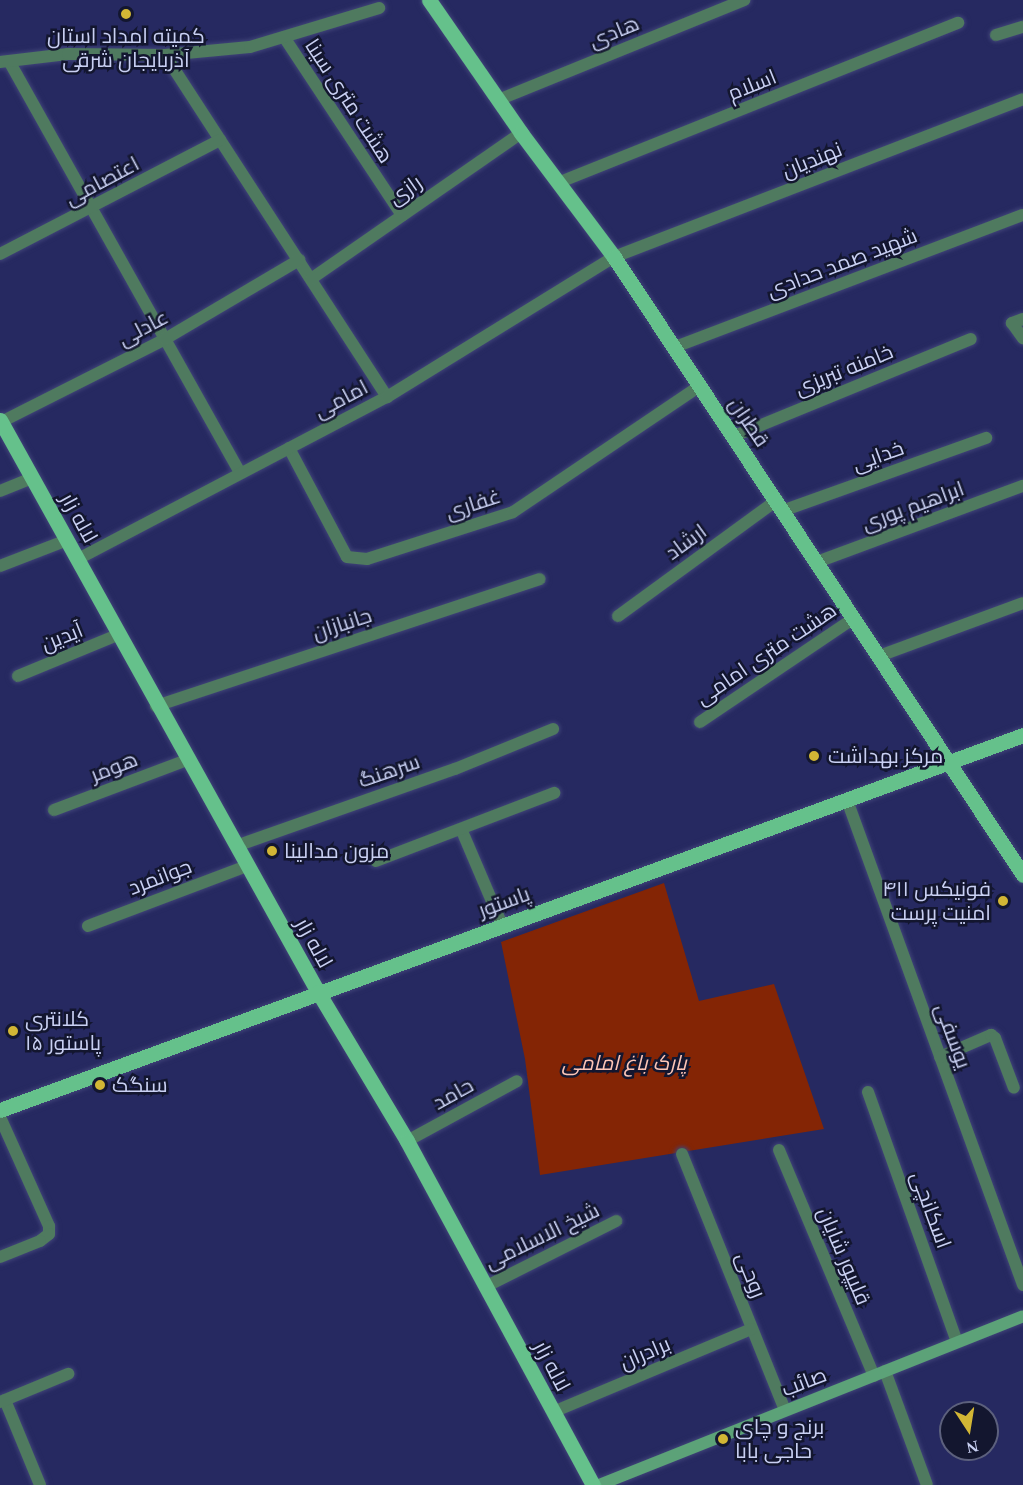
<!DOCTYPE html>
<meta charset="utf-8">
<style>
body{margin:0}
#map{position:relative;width:1023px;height:1485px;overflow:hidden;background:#262961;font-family:"Times New Roman",Cairo,serif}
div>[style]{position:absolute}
.green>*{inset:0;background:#842505}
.roads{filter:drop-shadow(0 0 2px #404478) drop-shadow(0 0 2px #404478)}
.minor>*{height:12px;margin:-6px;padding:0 6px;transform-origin:6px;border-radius:6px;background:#4f7a5f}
.secondary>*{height:12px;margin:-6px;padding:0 6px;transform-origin:6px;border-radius:6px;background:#5ca278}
.primary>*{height:15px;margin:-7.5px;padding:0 7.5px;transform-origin:7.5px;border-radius:7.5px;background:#65c18b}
.dots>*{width:16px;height:16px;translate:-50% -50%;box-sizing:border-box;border:3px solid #13162f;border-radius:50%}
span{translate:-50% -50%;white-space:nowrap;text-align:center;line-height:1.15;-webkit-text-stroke:5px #13162f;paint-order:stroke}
.street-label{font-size:21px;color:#c9d0f3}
.poi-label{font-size:21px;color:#c9d0f3}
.left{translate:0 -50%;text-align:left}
.right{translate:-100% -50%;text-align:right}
.park-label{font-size:21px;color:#fdc5b6;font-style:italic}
.north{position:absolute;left:939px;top:1401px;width:60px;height:60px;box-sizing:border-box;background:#13162f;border:2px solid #5c607d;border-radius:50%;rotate:168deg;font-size:16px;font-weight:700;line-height:24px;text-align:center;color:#c9d0f3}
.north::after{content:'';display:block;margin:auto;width:21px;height:27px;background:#d2b635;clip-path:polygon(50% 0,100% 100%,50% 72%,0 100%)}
</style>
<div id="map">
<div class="green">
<div style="clip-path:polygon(664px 883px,699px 1001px,774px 984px,824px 1129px,540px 1175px,525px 1059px,501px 942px)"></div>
</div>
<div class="roads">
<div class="minor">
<div style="left:996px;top:35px;width:28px;rotate:-17deg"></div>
<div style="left:284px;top:37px;width:214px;rotate:56.5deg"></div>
<div style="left:165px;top:55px;width:408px;rotate:57deg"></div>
<div style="left:9px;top:61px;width:472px;rotate:60.7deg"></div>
<div style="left:0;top:62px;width:68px;rotate:-6.7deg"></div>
<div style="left:68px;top:54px;width:97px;rotate:0.6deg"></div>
<div style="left:165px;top:55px;width:85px;rotate:-5.4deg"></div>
<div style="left:250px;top:47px;width:135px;rotate:-16.8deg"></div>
<div style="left:498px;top:100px;width:266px;rotate:-22.1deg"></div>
<div style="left:560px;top:182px;width:429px;rotate:-21.8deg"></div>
<div style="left:0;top:254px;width:248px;rotate:-27.4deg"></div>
<div style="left:311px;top:279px;width:256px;rotate:-34.8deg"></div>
<div style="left:1023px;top:319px;width:12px;rotate:160deg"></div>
<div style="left:1012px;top:323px;width:19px;rotate:54deg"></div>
<div style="left:675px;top:347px;width:372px;rotate:-20.8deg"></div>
<div style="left:1px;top:422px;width:184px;rotate:-26.8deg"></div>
<div style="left:165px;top:339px;width:156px;rotate:-30.5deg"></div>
<div style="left:732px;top:437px;width:258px;rotate:-22.3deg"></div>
<div style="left:289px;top:448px;width:123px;rotate:62deg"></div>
<div style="left:347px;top:557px;width:20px;rotate:6deg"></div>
<div style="left:367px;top:559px;width:153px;rotate:-17.8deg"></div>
<div style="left:513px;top:512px;width:225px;rotate:-34deg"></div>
<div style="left:0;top:491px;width:35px;rotate:-22deg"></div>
<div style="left:782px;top:511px;width:217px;rotate:-19.7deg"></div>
<div style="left:78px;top:559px;width:349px;rotate:-27.7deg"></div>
<div style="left:387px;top:397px;width:267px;rotate:-31.7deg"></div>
<div style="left:614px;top:257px;width:438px;rotate:-21.1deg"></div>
<div style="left:817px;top:562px;width:220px;rotate:-20.3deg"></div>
<div style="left:0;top:566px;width:72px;rotate:-21.2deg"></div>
<div style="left:618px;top:616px;width:197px;rotate:-36.1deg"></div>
<div style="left:879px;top:656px;width:153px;rotate:-20.2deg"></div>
<div style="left:18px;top:676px;width:110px;rotate:-22.4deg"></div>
<div style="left:156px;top:706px;width:404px;rotate:-18.3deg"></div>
<div style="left:700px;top:722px;width:186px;rotate:-34deg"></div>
<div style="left:847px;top:800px;width:516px;rotate:70.05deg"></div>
<div style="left:54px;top:810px;width:142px;rotate:-20.6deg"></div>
<div style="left:462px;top:831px;width:102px;rotate:66.9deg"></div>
<div style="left:236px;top:846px;width:232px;rotate:-19.4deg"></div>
<div style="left:455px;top:769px;width:106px;rotate:-22.2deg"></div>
<div style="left:376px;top:861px;width:191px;rotate:-20.9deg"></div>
<div style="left:88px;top:926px;width:170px;rotate:-20.7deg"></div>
<div style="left:940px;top:1057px;width:56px;rotate:-23.3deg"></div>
<div style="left:991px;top:1035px;width:5px;rotate:37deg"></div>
<div style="left:995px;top:1038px;width:53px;rotate:69.2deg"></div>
<div style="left:868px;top:1092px;width:265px;rotate:70.4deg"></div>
<div style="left:0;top:1117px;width:120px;rotate:65.8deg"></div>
<div style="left:49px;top:1226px;width:8px;rotate:90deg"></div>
<div style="left:49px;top:1234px;width:11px;rotate:142deg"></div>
<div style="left:40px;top:1241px;width:43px;rotate:158.2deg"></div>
<div style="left:407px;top:1141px;width:125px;rotate:-28.6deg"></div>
<div style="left:779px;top:1150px;width:245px;rotate:67.2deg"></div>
<div style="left:682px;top:1154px;width:276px;rotate:68.1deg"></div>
<div style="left:485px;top:1287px;width:147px;rotate:-26.7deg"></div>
<div style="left:885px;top:1371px;width:121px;rotate:69.8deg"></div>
<div style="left:5px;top:1400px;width:92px;rotate:67.6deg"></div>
<div style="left:0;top:1402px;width:74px;rotate:-22.4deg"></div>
<div style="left:553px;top:1412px;width:215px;rotate:-22.7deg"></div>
</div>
<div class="secondary">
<div style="left:599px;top:1485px;width:456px;rotate:-21.7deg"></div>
</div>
<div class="primary">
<div style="left:429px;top:0;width:162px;rotate:55.3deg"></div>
<div style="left:521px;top:133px;width:155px;rotate:53.1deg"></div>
<div style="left:614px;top:257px;width:741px;rotate:56.5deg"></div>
<div style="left:0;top:420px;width:654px;rotate:60.93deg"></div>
<div style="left:318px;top:992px;width:174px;rotate:59.1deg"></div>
<div style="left:407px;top:1141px;width:391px;rotate:61.6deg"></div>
<div style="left:0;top:1110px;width:1090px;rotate:-20.13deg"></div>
</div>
</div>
<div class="dots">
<div style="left:126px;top:14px;background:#d2b635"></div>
<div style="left:814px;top:756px;background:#d2b635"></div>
<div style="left:272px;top:851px;background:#d2b635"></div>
<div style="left:1003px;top:901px;background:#d2b635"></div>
<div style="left:13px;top:1031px;background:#d2b635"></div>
<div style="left:100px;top:1085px;background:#d2b635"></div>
<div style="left:723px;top:1439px;background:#d2b635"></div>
</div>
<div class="street-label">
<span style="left:614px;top:32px;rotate:-22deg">هادی</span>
<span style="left:752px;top:85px;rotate:-22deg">اسلام</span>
<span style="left:349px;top:101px;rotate:57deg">هشت متری سینا</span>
<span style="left:812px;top:160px;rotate:-22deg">نهندیان</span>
<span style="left:102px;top:181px;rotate:-28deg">اعتصامی</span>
<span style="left:405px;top:190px;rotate:-35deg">رازی</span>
<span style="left:842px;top:263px;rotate:-21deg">شهید صمد حدادی</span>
<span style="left:143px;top:328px;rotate:-28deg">عادلی</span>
<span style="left:844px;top:370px;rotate:-22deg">خامنه تبریزی</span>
<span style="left:341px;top:399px;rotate:-28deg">امامی</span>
<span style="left:749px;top:422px;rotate:56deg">قطران</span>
<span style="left:878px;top:456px;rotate:-20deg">خدایی</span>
<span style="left:473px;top:504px;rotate:-18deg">غفاری</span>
<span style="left:913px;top:506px;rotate:-20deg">ابراهیم پوری</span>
<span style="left:79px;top:518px;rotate:61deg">لاله زار</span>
<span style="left:686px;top:542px;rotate:-36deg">ارشاد</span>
<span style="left:342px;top:624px;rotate:-18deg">جانبازان</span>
<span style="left:62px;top:637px;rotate:-22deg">آیدین</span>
<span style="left:766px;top:654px;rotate:-34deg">هشت متری امامی</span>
<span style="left:114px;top:767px;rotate:-21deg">هومر</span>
<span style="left:389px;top:771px;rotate:-19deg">سرهنگ</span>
<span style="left:160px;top:877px;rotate:-21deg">جوانمرد</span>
<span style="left:504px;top:902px;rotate:-20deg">پاستور</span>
<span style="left:314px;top:943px;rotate:61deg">لاله زار</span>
<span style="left:953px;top:1036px;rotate:70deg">یوسفی</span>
<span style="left:453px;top:1094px;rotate:-29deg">حامد</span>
<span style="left:931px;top:1210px;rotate:70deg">اسکانچی</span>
<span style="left:542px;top:1236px;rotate:-26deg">شیخ الاسلامی</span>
<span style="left:844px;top:1256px;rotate:67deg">قلیپور شایان</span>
<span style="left:751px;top:1275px;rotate:68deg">روحی</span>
<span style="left:645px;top:1353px;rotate:-23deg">برادران</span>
<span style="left:552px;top:1366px;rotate:62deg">لاله زار</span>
<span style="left:804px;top:1382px;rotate:-21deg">صائب</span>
</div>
<div class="poi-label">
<span style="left:126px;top:48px">کمیته امداد استان<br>آذربایجان شرقی</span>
<span class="left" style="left:828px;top:756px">مرکز بهداشت</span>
<span class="left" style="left:284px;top:851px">مزون مدالینا</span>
<span class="right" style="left:991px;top:901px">فونیکس ۴۱۱<br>امنیت پرست</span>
<span class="left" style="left:25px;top:1031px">کلانتری<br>۱۵ پاستور</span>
<span class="left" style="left:112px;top:1085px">سنگک</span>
<span class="left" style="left:735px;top:1439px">برنج و چای<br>حاجی بابا</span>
</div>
<div class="park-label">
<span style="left:624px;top:1063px">پارک باغ امامی</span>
</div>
<div class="north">N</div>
</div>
